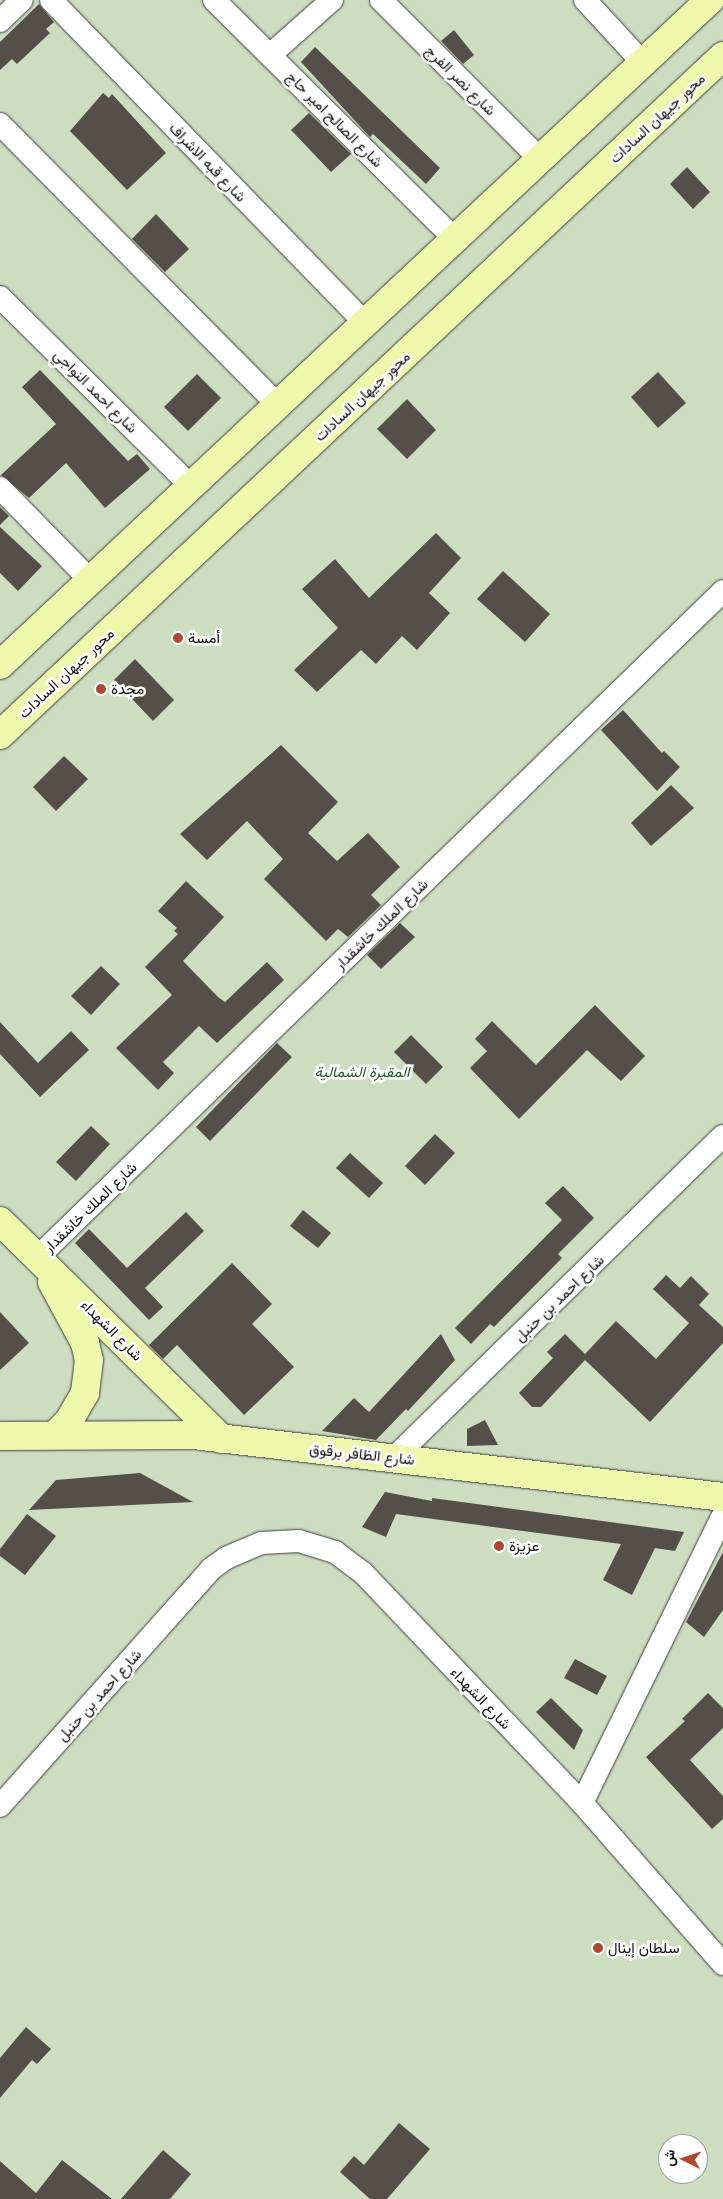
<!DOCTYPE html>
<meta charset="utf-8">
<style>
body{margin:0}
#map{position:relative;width:723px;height:2199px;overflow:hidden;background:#fdfded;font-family:Lora,Vazirmatn,serif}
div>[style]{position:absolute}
.cemetery>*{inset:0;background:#cdddc0}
.building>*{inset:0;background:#545049}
.roads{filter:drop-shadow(0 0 1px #3f3f3f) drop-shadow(0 0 1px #3f3f3f)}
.minor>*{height:22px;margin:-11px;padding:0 11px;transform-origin:11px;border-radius:11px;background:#fff}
.secondary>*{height:28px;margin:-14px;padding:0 14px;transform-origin:14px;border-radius:14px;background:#eef8ad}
.dots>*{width:14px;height:14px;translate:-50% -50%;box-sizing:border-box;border:2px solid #fff;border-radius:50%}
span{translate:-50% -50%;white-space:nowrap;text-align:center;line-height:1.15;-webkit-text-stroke:5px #fff;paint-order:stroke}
.street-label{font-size:15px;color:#0c0c0c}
.poi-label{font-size:15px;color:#0c0c0c}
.left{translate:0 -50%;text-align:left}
.park-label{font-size:15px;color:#235d24;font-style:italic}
.north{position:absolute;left:658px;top:2134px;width:50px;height:50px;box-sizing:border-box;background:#fff;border:1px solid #9e9e9e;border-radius:50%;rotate:274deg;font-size:14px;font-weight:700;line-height:20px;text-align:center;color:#0c0c0c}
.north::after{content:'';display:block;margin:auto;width:18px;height:22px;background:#af4831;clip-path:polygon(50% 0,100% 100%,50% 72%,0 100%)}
</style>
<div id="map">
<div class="cemetery">
<div style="clip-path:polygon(evenodd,0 0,723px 0,723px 2199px,0 2199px,0 0,668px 2144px,698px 2144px,698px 2174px,668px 2174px,668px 2144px)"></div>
</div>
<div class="building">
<div style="clip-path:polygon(39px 4px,54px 22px,46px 29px,50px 33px,17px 64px,12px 59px,0 70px,0 42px)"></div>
<div style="clip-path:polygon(454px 30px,474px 55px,463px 64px,441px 41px)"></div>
<div style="clip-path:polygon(315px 47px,440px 168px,426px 184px,373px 134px,370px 137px,301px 62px)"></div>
<div style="clip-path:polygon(103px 93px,109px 98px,112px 94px,166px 153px,127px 190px,70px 131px)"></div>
<div style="clip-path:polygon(309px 113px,351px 154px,331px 172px,291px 130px)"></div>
<div style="clip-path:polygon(687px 167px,710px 192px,693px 209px,670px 184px)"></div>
<div style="clip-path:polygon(156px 214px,189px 249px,165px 272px,132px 239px)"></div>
<div style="clip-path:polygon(40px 370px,128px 461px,137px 454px,150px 469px,105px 508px,66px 463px,29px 498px,1px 475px,56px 424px,22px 387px)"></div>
<div style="clip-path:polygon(658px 372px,686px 403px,658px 428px,631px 397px)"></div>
<div style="clip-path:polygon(197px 374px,221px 398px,188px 431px,164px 407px)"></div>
<div style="clip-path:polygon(407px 399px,436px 430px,407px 459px,377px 429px)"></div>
<div style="clip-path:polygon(0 507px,9px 516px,0 525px)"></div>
<div style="clip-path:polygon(0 527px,42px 566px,18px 591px,0 573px)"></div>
<div style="clip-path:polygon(436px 533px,461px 558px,429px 593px,450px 613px,417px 650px,402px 636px,376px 664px,361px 650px,317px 692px,294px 670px,338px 628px,302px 589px,335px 559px,369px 598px)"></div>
<div style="clip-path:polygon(503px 571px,550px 614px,525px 642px,477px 599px)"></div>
<div style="clip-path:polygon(135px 659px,174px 700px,153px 721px,114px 680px)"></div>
<div style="clip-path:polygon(623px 710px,662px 753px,664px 751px,680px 767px,657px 791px,601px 730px)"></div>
<div style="clip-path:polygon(281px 745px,338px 802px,308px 833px,337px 861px,368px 833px,400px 867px,371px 895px,381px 905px,348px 937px,338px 929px,326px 941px,264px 879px,283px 859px,247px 821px,207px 860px,180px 834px)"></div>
<div style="clip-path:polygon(64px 756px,88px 779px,56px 811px,33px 787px)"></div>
<div style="clip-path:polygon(671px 785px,694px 808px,651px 846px,631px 823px)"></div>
<div style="clip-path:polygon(186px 881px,224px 917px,183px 961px,218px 997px,225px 1002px,267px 962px,284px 980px,217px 1043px,199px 1026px,163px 1062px,174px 1073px,158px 1090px,116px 1048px,172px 995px,145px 967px,178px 934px,174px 931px,177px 928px,158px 911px)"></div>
<div style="clip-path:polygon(400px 923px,415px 937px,381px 969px,367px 955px)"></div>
<div style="clip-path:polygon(101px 966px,120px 984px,91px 1015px,71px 996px)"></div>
<div style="clip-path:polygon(595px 1005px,645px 1056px,621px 1081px,587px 1050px,519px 1119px,470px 1068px,487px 1051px,475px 1039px,492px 1021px,536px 1065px)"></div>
<div style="clip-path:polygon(0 1022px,38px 1063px,71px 1031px,89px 1050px,40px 1097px,0 1054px)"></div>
<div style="clip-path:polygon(411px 1035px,443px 1067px,426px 1084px,394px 1052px)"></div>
<div style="clip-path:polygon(277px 1043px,292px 1057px,210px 1141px,196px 1127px)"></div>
<div style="clip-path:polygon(91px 1126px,110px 1144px,76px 1181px,56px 1162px)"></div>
<div style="clip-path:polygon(435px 1134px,455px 1153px,425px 1185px,405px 1166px)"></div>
<div style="clip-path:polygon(350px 1153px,383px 1183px,369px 1198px,336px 1168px)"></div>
<div style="clip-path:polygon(563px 1186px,594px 1218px,558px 1254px,562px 1258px,494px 1327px,490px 1324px,471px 1344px,455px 1328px,562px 1220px,545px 1203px)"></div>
<div style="clip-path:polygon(303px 1210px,331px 1233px,318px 1248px,290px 1226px)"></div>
<div style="clip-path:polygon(186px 1212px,204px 1231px,145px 1288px,163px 1307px,149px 1320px,75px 1243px,89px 1229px,127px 1268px)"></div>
<div style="clip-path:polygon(232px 1263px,272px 1304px,252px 1324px,294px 1367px,244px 1415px,177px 1345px,163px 1359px,149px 1345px)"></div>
<div style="clip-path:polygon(666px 1275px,680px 1288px,691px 1276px,709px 1294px,699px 1305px,723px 1327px,723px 1343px,650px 1422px,585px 1360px,541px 1407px,532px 1407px,519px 1393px,553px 1358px,547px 1352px,565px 1334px,585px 1354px,616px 1321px,656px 1359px,689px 1323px,653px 1289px)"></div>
<div style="clip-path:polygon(0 1312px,29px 1343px,0 1370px)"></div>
<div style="clip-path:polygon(441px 1334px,455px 1360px,408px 1411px,406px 1409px,376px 1440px,322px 1431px,354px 1398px,369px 1412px)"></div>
<div style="clip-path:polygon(485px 1420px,498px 1445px,467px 1446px,467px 1429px)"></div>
<div style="clip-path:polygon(140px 1473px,193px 1502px,29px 1510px,56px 1480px)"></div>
<div style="clip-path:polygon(385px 1492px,432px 1501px,432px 1498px,684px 1532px,675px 1551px,655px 1548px,632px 1595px,603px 1580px,621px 1544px,396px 1514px,386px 1537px,362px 1527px)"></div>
<div style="clip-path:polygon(27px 1514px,56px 1536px,25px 1575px,0 1556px,0 1549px)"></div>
<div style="clip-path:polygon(723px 1552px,723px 1610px,704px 1637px,686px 1622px)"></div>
<div style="clip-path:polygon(575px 1659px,607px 1676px,597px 1695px,564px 1678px)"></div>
<div style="clip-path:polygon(708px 1693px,723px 1708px,723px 1728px,690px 1760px,723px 1796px,723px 1819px,712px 1829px,646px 1757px,685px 1721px,682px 1719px)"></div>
<div style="clip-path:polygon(551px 1698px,583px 1730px,574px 1750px,536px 1712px)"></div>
<div style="clip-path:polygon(26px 2027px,51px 2049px,37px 2064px,32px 2060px,0 2098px,0 2058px)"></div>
<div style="clip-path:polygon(399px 2123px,430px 2149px,387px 2199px,370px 2199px,340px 2172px,354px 2156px,364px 2165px)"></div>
<div style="clip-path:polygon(163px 2150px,191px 2174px,170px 2199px,121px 2199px)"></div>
<div style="clip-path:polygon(62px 2160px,112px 2199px,0 2199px,0 2161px,36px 2193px)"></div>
</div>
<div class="roads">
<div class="minor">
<div style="left:51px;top:0;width:450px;rotate:45.8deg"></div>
<div style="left:214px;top:0;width:339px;rotate:44.8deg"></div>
<div style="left:381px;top:0;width:225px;rotate:45deg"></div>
<div style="left:585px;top:0;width:86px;rotate:47.4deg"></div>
<div style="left:0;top:21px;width:30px;rotate:-44deg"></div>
<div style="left:270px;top:55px;width:83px;rotate:-41.6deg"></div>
<div style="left:0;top:124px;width:395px;rotate:45.3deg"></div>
<div style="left:0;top:297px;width:269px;rotate:44.7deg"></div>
<div style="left:0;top:488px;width:129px;rotate:45.6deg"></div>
<div style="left:38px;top:1257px;width:955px;rotate:-44.19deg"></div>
<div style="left:394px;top:1458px;width:460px;rotate:-44.4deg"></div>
<div style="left:582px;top:1803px;width:321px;rotate:-63.9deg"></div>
<div style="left:0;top:1806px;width:317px;rotate:-48.3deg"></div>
<div style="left:211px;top:1569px;width:19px;rotate:-36deg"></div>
<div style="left:226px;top:1558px;width:38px;rotate:-23deg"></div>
<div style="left:261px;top:1543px;width:38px;rotate:-3deg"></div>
<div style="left:299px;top:1541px;width:38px;rotate:17deg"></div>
<div style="left:335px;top:1552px;width:35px;rotate:37deg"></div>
<div style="left:363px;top:1573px;width:318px;rotate:46.4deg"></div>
<div style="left:582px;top:1803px;width:214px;rotate:48.8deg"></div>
</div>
<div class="secondary">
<div style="left:0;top:665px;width:973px;rotate:-43.13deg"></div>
<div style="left:0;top:735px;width:992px;rotate:-43.2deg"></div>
<div style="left:0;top:1221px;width:311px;rotate:44.5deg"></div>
<div style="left:52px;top:1282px;width:69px;rotate:61.6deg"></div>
<div style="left:85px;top:1343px;width:17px;rotate:77deg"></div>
<div style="left:89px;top:1360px;width:33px;rotate:97deg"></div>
<div style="left:85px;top:1393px;width:34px;rotate:120deg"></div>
<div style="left:68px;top:1422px;width:17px;rotate:135deg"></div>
<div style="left:0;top:1436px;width:193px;rotate:-0.3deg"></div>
<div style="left:193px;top:1435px;width:534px;rotate:6.67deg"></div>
</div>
</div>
<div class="dots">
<div style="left:178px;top:638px;background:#af4831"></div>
<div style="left:101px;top:689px;background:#af4831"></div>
<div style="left:499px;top:1546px;background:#af4831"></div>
<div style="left:598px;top:1948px;background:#af4831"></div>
</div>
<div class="street-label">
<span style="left:461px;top:80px;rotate:45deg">شارع نصر الفرج</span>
<span style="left:657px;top:118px;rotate:-43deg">محور جيهان السادات</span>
<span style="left:335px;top:119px;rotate:45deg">شارع الصالح امير حاج</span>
<span style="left:208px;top:162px;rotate:46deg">شارع قبه الاشراف</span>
<span style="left:96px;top:391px;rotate:45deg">شارع احمد النواجي</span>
<span style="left:362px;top:396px;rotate:-43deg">محور جيهان السادات</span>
<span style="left:66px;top:673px;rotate:-43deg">محور جيهان السادات</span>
<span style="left:381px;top:924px;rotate:-44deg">شارع الملك خاشقدار</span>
<span style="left:90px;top:1207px;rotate:-44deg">شارع الملك خاشقدار</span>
<span style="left:559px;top:1298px;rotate:-44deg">شارع احمد بن حنبل</span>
<span style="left:112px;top:1330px;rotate:45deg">شارع الشهداء</span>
<span style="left:362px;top:1454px;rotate:6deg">شارع الظافر برقوق</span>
<span style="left:99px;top:1695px;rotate:-48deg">شارع احمد بن حنبل</span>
<span style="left:481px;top:1698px;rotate:46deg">شارع الشهداء</span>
</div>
<div class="poi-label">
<span class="left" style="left:188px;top:638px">أمسة</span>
<span class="left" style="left:111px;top:689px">مجدة</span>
<span class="left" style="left:509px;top:1546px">عزيزة</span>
<span class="left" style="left:608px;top:1948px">سلطان إينال</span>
</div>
<div class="park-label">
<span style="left:362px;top:1072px">المقبرة الشمالية</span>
</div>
<div class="north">ش</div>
</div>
